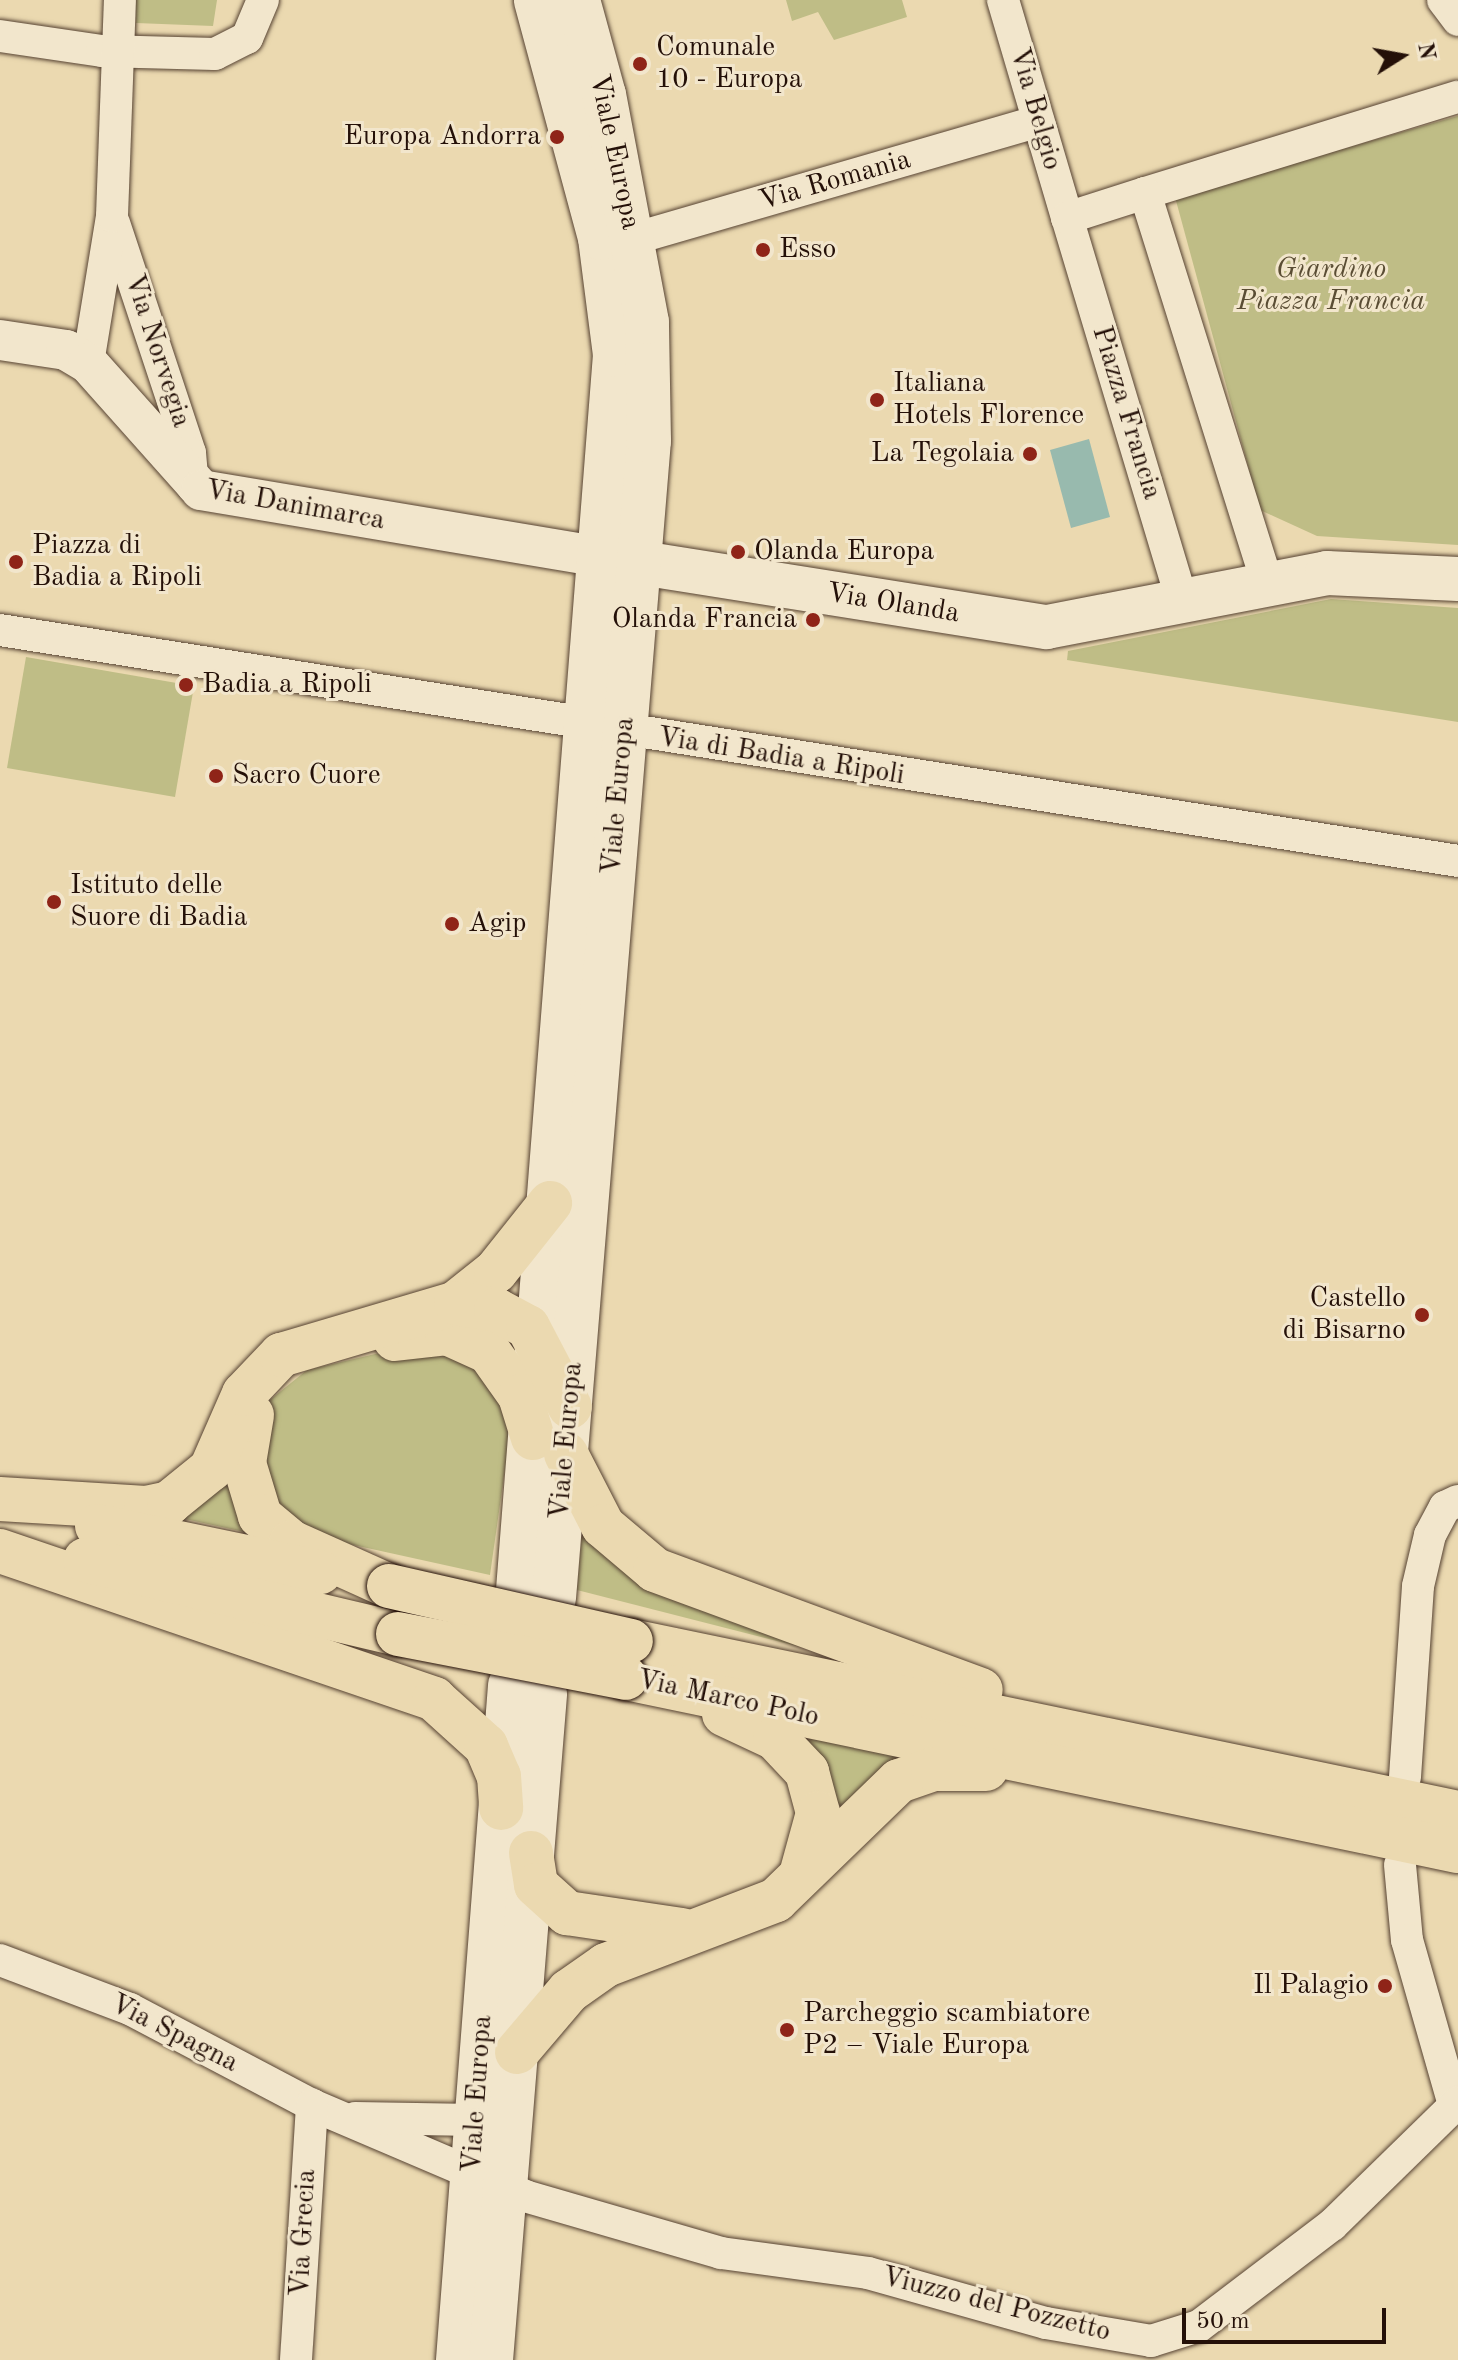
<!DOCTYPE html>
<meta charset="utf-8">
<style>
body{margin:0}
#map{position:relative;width:1458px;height:2360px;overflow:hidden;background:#ebd9b0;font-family:"Old Standard TT",serif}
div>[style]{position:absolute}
.green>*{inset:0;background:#bfbd86}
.water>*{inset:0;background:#98baae}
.roads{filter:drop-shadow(0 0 2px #564232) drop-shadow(0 0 2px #564232)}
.minor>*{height:32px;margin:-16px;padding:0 16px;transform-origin:16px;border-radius:16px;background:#f2e6cc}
.tertiary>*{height:40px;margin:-20px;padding:0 20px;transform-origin:20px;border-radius:20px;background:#f2e6cc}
.secondary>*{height:44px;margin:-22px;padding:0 22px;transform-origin:22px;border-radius:22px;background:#f2e6cc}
.trunk>*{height:44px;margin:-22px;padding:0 22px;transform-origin:22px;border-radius:22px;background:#ebd9b0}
.bridges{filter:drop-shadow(0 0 2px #241008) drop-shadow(0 0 2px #241008)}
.trunk-bridge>*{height:44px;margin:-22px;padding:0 22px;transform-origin:22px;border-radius:22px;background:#ebd9b0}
.dots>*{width:22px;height:22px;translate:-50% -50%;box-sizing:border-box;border:4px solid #f2e6cc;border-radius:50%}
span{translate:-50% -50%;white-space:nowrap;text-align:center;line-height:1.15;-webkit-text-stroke:6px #f2e6cc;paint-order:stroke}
.poi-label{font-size:28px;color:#241008}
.left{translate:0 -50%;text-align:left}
.right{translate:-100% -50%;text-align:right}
.street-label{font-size:28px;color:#241008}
.park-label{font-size:28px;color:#5a4d34;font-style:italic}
.north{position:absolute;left:1362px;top:16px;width:80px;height:80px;-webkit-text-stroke:6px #f2e6cc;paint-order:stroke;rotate:79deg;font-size:22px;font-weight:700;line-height:32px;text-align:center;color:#241008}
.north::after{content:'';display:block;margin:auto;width:28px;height:36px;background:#241008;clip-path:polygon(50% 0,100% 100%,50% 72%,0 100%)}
.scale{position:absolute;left:1182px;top:2308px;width:204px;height:36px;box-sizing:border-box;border:4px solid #241008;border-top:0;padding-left:10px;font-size:24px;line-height:28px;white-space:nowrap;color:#241008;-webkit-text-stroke:6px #f2e6cc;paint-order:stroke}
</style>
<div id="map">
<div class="green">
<div style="clip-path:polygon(136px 0,217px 0,213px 26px,136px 23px)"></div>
<div style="clip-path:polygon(786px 0,902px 0,907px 17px,834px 40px,818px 12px,792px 21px)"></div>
<div style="clip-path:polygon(1458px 116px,1458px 545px,1317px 536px,1260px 510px,1175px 197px)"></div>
<div style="clip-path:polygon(1331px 599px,1458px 608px,1458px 722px,1067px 660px,1068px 651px)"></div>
<div style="clip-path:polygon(26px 657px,194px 686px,175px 797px,7px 768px)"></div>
<div style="clip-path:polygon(422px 1343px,448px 1346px,495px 1381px,510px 1434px,490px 1575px,299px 1533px,274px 1517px,258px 1429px,271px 1399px,307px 1370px)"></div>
<div style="clip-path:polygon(231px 1462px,254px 1534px,176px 1517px)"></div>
<div style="clip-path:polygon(583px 1523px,828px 1654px,577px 1590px)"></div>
<div style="clip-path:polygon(800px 1734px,918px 1757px,833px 1825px)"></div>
</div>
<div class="water">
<div style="clip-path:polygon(1089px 439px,1110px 517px,1071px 528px,1050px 450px)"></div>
</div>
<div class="roads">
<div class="minor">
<div style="left:1003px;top:0;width:227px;rotate:73.6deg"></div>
<div style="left:1443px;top:0;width:25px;rotate:53deg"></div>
<div style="left:0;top:36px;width:103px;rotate:8.4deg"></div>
<div style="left:102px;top:51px;width:113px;rotate:1.5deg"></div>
<div style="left:215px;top:54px;width:36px;rotate:-27deg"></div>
<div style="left:247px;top:38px;width:41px;rotate:-67.2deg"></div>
<div style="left:1145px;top:193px;width:327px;rotate:-17.1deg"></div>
<div style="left:114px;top:223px;width:242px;rotate:71.7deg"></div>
<div style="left:190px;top:453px;width:34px;rotate:85deg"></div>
<div style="left:633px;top:239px;width:422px;rotate:-16.2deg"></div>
<div style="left:88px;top:363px;width:149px;rotate:-80.7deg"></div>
<div style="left:112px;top:216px;width:216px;rotate:-87.9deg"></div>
<div style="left:1183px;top:604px;width:403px;rotate:-106.7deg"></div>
<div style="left:1067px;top:218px;width:82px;rotate:-17.8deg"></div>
<div style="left:1145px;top:193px;width:409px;rotate:72.6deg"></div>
<div style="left:0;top:630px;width:1476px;rotate:9deg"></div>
<div style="left:1405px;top:1777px;width:191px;rotate:-86.1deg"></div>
<div style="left:1418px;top:1586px;width:52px;rotate:-76.8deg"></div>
<div style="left:1430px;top:1535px;width:32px;rotate:-62deg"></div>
<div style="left:1445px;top:1507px;width:14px;rotate:-25deg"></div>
<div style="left:1400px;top:1865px;width:75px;rotate:84.7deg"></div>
<div style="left:1407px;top:1940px;width:172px;rotate:74.1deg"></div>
<div style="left:0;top:1960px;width:139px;rotate:20.7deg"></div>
<div style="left:130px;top:2009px;width:206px;rotate:27.8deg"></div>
<div style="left:312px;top:2105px;width:232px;rotate:23.1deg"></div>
<div style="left:525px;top:2196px;width:204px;rotate:16.2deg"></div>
<div style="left:721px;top:2253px;width:148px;rotate:7.7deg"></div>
<div style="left:868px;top:2273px;width:185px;rotate:15.7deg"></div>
<div style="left:1046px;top:2323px;width:107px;rotate:9.7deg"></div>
<div style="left:1151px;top:2341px;width:50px;rotate:-17.4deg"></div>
<div style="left:1199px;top:2326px;width:167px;rotate:-37.2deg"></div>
<div style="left:1332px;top:2225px;width:176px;rotate:-44.3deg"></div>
<div style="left:355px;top:2118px;width:122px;rotate:0.9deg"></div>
<div style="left:296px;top:2360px;width:256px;rotate:-86.4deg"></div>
</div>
<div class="tertiary">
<div style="left:0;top:340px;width:67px;rotate:8.6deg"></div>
<div style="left:66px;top:350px;width:26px;rotate:31deg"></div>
<div style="left:88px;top:363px;width:170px;rotate:48.3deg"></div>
<div style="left:201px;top:490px;width:407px;rotate:9.5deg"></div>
</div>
<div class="secondary">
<div style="left:616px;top:559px;width:436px;rotate:9deg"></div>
<div style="left:1047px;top:627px;width:285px;rotate:-10.9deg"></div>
<div style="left:1327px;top:573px;width:131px;rotate:2.6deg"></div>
<div style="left:518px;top:1590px;width:1239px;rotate:-85.51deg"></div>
<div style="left:615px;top:355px;width:118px;rotate:-97.3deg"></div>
<div style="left:600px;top:238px;width:246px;rotate:-105.1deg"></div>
<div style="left:554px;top:1598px;width:1161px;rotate:-85.31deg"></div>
<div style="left:649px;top:441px;width:119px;rotate:-91deg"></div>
<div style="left:647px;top:322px;width:231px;rotate:-100.7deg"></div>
<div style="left:604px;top:95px;width:98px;rotate:-105.3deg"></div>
<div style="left:458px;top:2360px;width:677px;rotate:-85.59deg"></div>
<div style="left:491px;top:2360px;width:668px;rotate:-85.36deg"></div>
</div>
<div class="trunk">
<div style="left:456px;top:1303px;width:51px;rotate:-38.7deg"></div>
<div style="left:496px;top:1271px;width:87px;rotate:-51.5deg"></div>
<div style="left:395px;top:1339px;width:52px;rotate:-6.6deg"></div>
<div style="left:447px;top:1333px;width:46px;rotate:24.3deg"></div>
<div style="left:489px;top:1352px;width:54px;rotate:54.8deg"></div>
<div style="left:520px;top:1396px;width:44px;rotate:72.8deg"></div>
<div style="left:252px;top:1415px;width:49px;rotate:99.5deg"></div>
<div style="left:244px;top:1463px;width:55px;rotate:73.2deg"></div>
<div style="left:260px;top:1516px;width:40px;rotate:40deg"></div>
<div style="left:291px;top:1542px;width:107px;rotate:24.2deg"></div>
<div style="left:566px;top:1454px;width:81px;rotate:62.8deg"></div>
<div style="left:603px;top:1526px;width:68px;rotate:40.2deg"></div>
<div style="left:655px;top:1570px;width:347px;rotate:20.2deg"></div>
<div style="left:0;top:1499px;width:146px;rotate:3.5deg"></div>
<div style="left:146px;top:1508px;width:24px;rotate:-12deg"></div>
<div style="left:169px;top:1503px;width:54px;rotate:-39deg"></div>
<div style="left:211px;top:1469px;width:82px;rotate:-66.3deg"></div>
<div style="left:244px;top:1394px;width:54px;rotate:-46.5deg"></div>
<div style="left:281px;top:1355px;width:183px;rotate:-16.5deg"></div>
<div style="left:456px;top:1303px;width:41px;rotate:9.9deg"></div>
<div style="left:496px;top:1310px;width:36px;rotate:28deg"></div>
<div style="left:528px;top:1327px;width:90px;rotate:62.3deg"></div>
<div style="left:97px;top:1526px;width:228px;rotate:11.7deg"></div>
<div style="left:0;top:1551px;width:459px;rotate:18.8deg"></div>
<div style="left:434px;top:1699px;width:70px;rotate:42.1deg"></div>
<div style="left:486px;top:1746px;width:33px;rotate:67deg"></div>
<div style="left:499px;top:1776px;width:32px;rotate:86deg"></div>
<div style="left:85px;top:1560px;width:322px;rotate:13.3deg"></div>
<div style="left:631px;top:1641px;width:845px;rotate:11.75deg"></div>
<div style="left:626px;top:1678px;width:850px;rotate:11.75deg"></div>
<div style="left:724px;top:1714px;width:56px;rotate:25.2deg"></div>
<div style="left:775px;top:1738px;width:47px;rotate:46.7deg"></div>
<div style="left:807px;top:1772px;width:42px;rotate:75deg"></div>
<div style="left:818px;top:1813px;width:60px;rotate:105.4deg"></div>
<div style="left:531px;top:1853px;width:32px;rotate:81deg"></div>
<div style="left:536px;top:1885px;width:42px;rotate:42.1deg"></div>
<div style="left:567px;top:1913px;width:116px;rotate:8.4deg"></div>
<div style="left:517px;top:2052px;width:80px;rotate:-49.6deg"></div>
<div style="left:569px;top:1991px;width:45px;rotate:-35.1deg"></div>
<div style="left:606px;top:1965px;width:182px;rotate:-20.9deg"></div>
<div style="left:776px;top:1900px;width:171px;rotate:-44.1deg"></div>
<div style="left:899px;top:1781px;width:36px;rotate:-19deg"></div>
<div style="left:933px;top:1769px;width:53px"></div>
</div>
</div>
<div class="bridges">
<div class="trunk-bridge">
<div style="left:389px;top:1586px;width:248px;rotate:12.8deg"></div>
<div style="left:398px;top:1634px;width:232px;rotate:10.9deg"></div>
</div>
</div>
<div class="dots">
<div style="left:640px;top:64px;background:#8f2418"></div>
<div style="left:557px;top:137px;background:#8f2418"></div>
<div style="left:763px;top:250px;background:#8f2418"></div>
<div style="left:877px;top:400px;background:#8f2418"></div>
<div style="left:1030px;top:454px;background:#8f2418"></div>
<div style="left:738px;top:552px;background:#8f2418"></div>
<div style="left:16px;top:562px;background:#8f2418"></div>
<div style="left:813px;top:620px;background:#8f2418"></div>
<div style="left:186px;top:685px;background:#8f2418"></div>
<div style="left:216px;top:776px;background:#8f2418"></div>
<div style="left:54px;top:902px;background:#8f2418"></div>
<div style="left:452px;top:924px;background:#8f2418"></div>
<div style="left:1422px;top:1315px;background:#8f2418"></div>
<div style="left:1385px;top:1986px;background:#8f2418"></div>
<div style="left:787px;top:2030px;background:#8f2418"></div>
</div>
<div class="poi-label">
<span class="left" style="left:656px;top:64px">Comunale<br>10 - Europa</span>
<span class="right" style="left:541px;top:137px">Europa Andorra</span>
<span class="left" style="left:779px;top:250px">Esso</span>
<span class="left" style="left:893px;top:400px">Italiana<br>Hotels Florence</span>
<span class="right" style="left:1014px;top:454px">La Tegolaia</span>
<span class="left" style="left:32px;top:562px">Piazza di<br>Badia a Ripoli</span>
<span class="left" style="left:754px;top:552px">Olanda Europa</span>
<span class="right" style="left:797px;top:620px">Olanda Francia</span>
<span class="left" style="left:202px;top:685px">Badia a Ripoli</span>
<span class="left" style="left:232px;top:776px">Sacro Cuore</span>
<span class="left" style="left:70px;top:902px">Istituto delle<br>Suore di Badia</span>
<span class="left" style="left:468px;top:924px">Agip</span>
<span class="right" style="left:1406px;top:1315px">Castello<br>di Bisarno</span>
<span class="right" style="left:1369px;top:1986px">Il Palagio</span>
<span class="left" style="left:803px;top:2030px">Parcheggio scambiatore<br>P2 – Viale Europa</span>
</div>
<div class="street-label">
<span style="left:1035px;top:109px;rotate:74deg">Via Belgio</span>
<span style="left:614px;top:152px;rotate:78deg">Viale Europa</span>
<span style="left:835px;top:181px;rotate:-16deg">Via Romania</span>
<span style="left:157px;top:351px;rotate:72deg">Via Norvegia</span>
<span style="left:1126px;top:413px;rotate:73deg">Piazza Francia</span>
<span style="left:295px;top:506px;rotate:10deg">Via Danimarca</span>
<span style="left:893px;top:604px;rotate:9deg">Via Olanda</span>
<span style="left:781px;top:757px;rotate:9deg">Via di Badia a Ripoli</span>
<span style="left:619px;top:796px;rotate:-85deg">Viale Europa</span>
<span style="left:567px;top:1441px;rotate:-85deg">Viale Europa</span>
<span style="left:728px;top:1699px;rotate:12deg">Via Marco Polo</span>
<span style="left:174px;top:2034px;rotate:27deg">Via Spagna</span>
<span style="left:478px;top:2094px;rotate:-86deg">Viale Europa</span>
<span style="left:304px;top:2233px;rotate:-87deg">Via Grecia</span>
<span style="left:996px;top:2305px;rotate:14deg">Viuzzo del Pozzetto</span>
</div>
<div class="park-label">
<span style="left:1331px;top:286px">Giardino<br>Piazza Francia</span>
</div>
<div class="north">N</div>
<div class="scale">50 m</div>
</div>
